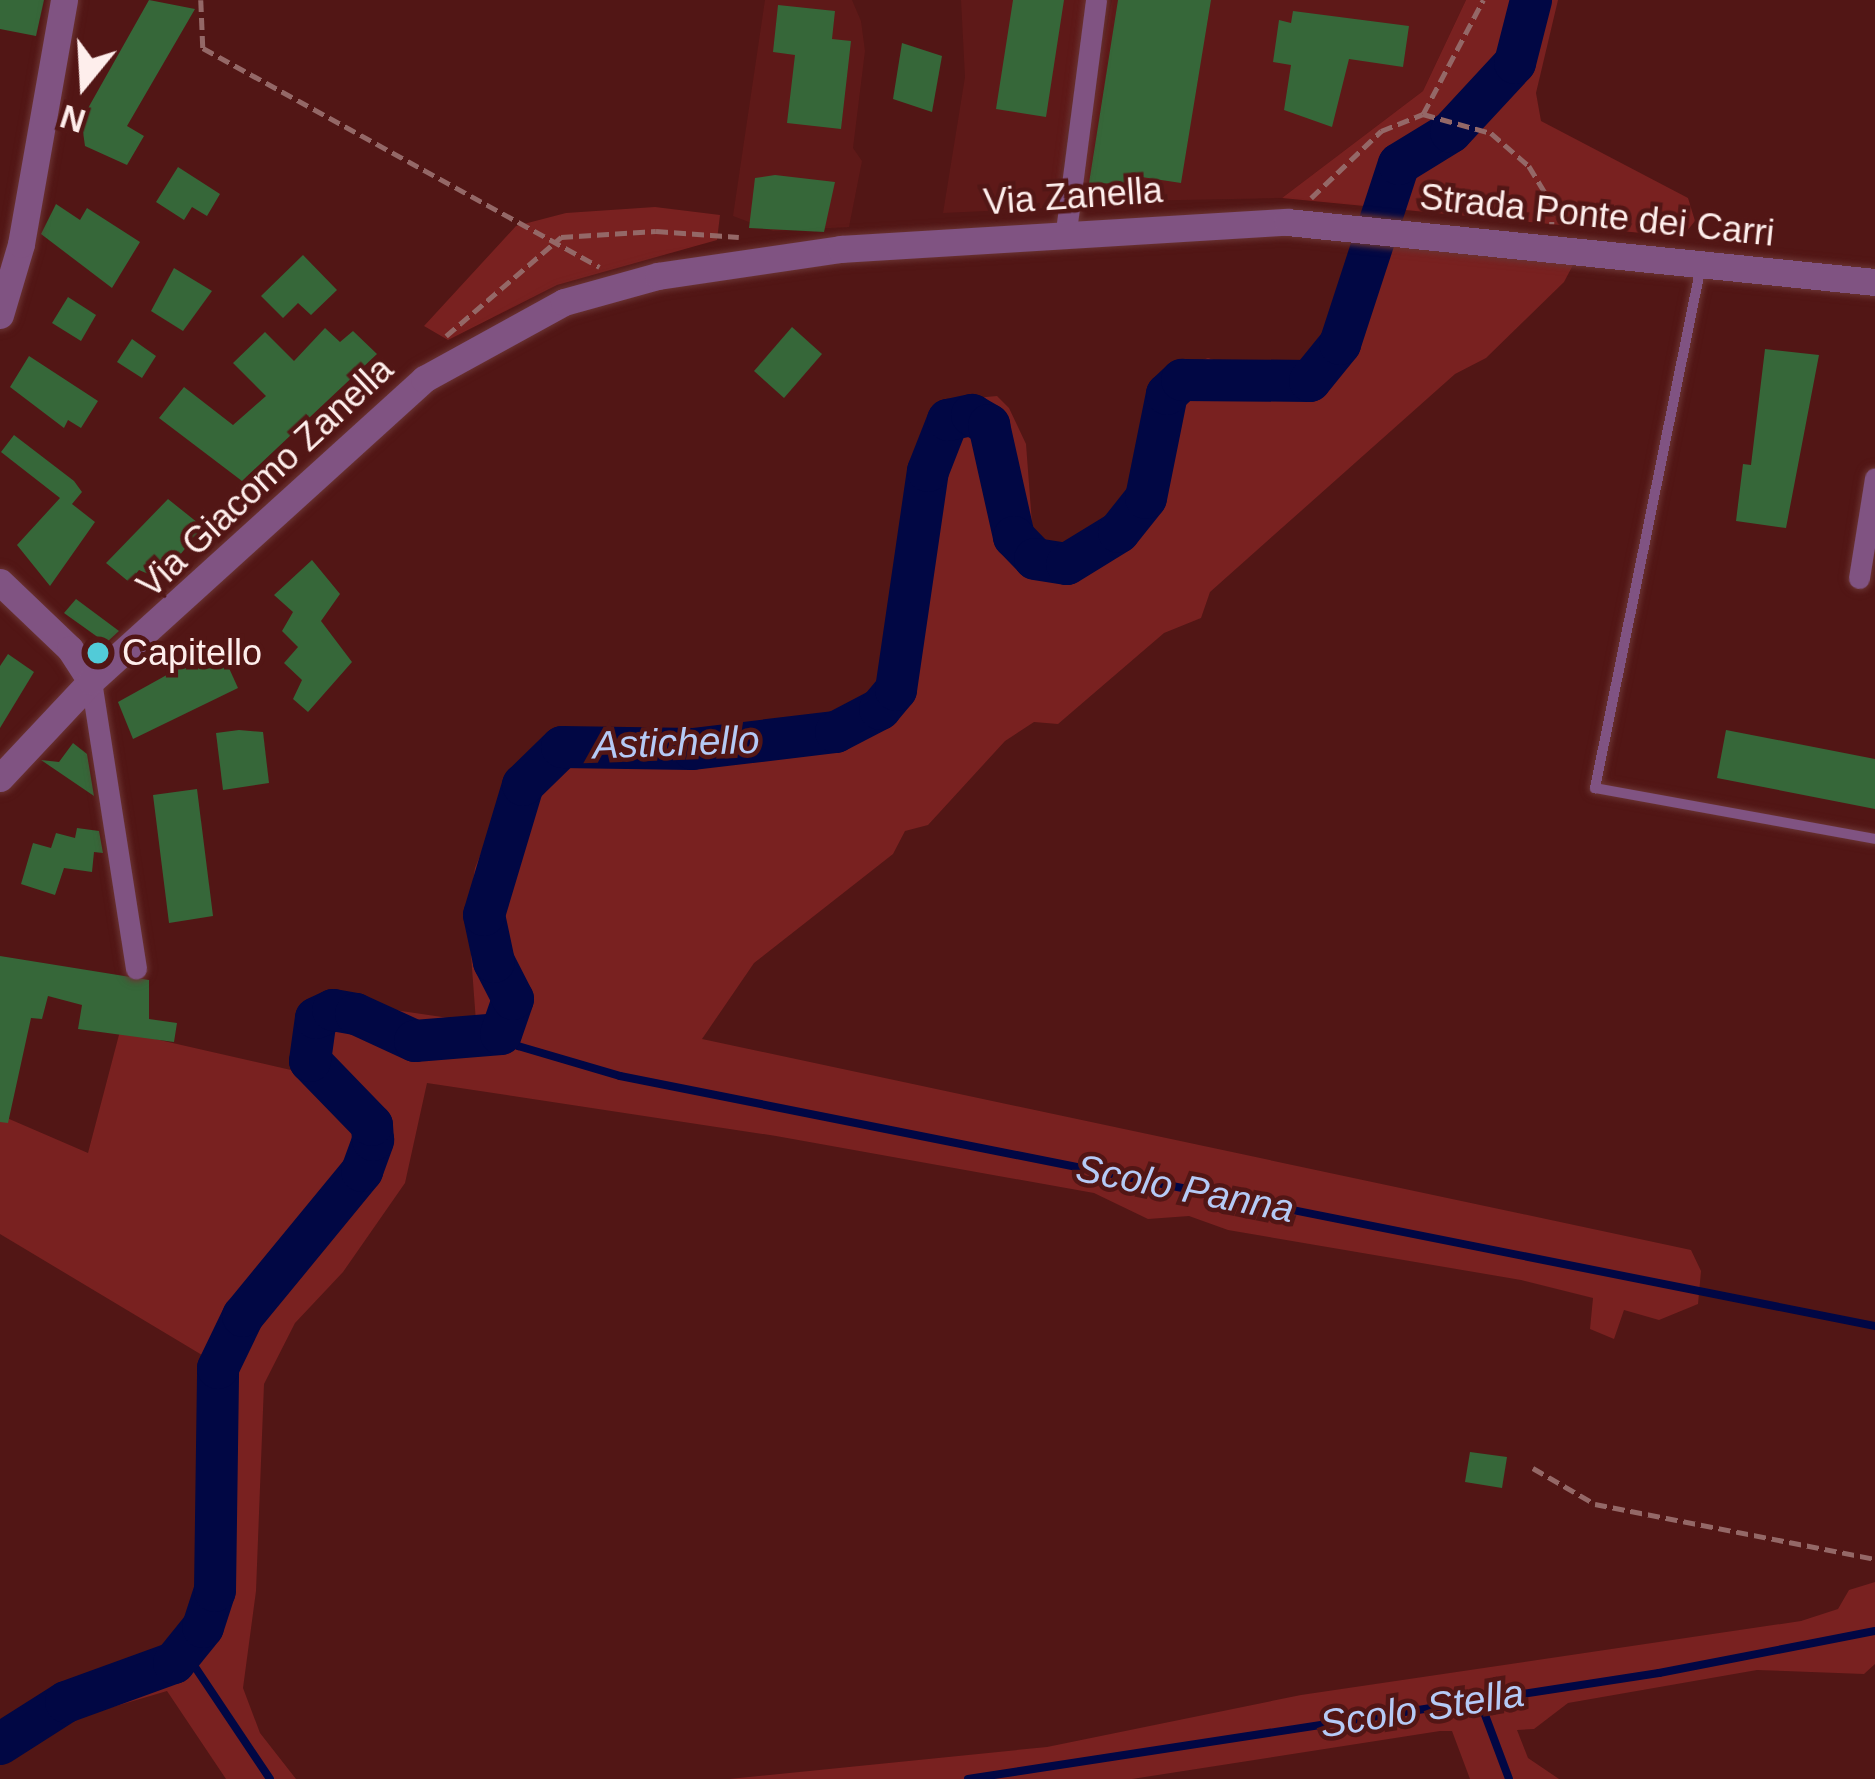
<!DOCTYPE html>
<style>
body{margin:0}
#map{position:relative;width:1875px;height:1779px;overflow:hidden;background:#521615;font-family:Helvetica,sans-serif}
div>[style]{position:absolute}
.built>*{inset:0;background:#5e1918}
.green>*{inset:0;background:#792120}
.stream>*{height:8px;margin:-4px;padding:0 4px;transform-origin:4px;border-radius:4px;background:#010744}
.river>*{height:42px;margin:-21px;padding:0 21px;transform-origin:21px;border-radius:21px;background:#010744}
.building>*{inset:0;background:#366739}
.path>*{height:4.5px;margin-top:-2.25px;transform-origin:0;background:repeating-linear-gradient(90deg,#946867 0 12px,transparent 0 18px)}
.roads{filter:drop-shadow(0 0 3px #6a3433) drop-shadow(0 0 3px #6a3433)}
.service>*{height:10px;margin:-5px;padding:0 5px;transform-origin:5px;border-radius:5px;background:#805382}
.minor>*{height:21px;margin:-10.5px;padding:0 10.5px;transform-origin:10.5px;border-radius:10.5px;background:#805382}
.tertiary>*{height:27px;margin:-13.5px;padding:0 13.5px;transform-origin:13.5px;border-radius:13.5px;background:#805382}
.dots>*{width:33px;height:33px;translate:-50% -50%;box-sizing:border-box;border:6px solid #521615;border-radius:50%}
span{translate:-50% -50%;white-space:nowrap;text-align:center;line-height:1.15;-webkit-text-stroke:9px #521615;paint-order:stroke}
.street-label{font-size:36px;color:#feeeec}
.poi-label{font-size:36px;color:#feeeec}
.left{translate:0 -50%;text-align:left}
.water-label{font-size:39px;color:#b5caf6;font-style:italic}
.north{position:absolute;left:24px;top:24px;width:120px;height:120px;-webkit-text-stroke:9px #521615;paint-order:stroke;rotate:198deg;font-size:33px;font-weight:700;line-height:48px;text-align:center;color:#feeeec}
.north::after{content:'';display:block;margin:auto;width:42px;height:54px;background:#feeeec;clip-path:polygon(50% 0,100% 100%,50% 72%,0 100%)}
</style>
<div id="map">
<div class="built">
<div style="clip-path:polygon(765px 0,852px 0,861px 21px,865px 51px,853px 148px,862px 161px,849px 227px,773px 231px,733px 216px)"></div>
<div style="clip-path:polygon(961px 0,1088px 0,1058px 188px,1047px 208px,943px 213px,965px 77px)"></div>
<div style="clip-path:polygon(1112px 0,1466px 0,1423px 91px,1282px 198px,1076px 202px)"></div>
</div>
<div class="green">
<div style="clip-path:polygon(1466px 0,1558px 0,1536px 93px,1541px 121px,1688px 198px,1695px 221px,1682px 237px,1282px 198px,1423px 91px)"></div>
<div style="clip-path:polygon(655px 207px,720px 215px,717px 240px,557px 285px,448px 340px,424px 326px,516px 226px,566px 213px)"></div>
<div style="clip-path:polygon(1353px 239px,1573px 265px,1564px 282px,1486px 358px,1455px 374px,1210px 592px,1201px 618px,1164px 633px,1058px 724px,1034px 722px,1005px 741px,928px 825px,905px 831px,893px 854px,754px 963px,702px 1039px,1691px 1250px,1701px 1271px,1698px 1304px,1659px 1320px,1624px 1310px,1614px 1339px,1590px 1329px,1593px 1298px,1521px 1280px,1228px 1230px,1189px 1216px,1148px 1219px,1094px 1193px,776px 1136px,427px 1083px,405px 1183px,343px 1272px,295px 1323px,264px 1384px,256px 1591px,243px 1688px,260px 1733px,296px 1779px,226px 1779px,167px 1691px,72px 1719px,0 1761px,0 1720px,100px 1675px,172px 1656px,184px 1644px,209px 1568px,215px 1410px,207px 1358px,0 1234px,0 1115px,88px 1153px,120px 1031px,304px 1073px,313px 998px,476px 1022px,468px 914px,475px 868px,505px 794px,543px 750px,565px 736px,641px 745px,793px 733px,864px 709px,876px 698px,922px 443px,938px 418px,964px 399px,997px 396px,1009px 408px,1026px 444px,1033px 537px,1058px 556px,1104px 522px,1142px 474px,1165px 374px,1208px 358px,1238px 368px,1292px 367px,1319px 347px)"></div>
<div style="clip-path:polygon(1875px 1582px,1875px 1664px,1864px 1674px,1757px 1670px,1568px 1703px,1534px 1729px,1517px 1730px,1528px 1758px,1559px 1779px,1470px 1779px,1452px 1731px,1440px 1731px,1132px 1779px,729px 1779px,1047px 1747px,1301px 1695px,1801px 1621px,1838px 1609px,1849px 1590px)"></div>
</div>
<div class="stream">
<div style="left:501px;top:1034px;width:21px;rotate:35deg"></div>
<div style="left:518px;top:1046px;width:106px;rotate:16.4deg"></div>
<div style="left:620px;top:1076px;width:1280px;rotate:11.27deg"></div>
<div style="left:187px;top:1655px;width:149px;rotate:56.2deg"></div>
<div style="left:1479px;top:1699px;width:85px;rotate:69.4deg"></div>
<div style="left:968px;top:1779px;width:699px;rotate:-8.72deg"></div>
<div style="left:1659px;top:1673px;width:220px;rotate:-11deg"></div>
</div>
<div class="river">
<div style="left:0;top:1744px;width:78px;rotate:-32.5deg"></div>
<div style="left:66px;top:1702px;width:115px;rotate:-19.9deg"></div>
<div style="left:174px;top:1663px;width:46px;rotate:-51.1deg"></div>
<div style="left:203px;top:1627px;width:38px;rotate:-72deg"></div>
<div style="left:215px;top:1591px;width:223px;rotate:-89.2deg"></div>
<div style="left:218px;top:1368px;width:58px;rotate:-64.3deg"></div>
<div style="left:243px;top:1316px;width:188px;rotate:-50.6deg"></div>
<div style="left:362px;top:1171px;width:33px;rotate:-70deg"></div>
<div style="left:373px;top:1140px;width:15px;rotate:-94deg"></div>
<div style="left:372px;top:1125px;width:89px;rotate:-134.1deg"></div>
<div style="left:310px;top:1061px;width:43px;rotate:-82.1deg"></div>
<div style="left:316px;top:1018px;width:19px;rotate:-25deg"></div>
<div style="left:333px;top:1010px;width:23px;rotate:10deg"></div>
<div style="left:356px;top:1014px;width:65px;rotate:24.6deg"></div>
<div style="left:415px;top:1041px;width:86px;rotate:-4.7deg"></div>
<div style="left:501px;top:1034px;width:37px;rotate:-71deg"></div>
<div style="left:513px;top:999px;width:42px;rotate:-117.2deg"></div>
<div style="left:494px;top:962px;width:48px;rotate:-102deg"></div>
<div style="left:484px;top:915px;width:136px;rotate:-73.3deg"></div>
<div style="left:523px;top:785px;width:54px;rotate:-44.3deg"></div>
<div style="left:562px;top:747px;width:131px;rotate:0.9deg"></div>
<div style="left:693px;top:749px;width:144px;rotate:-6.8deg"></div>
<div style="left:836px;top:732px;width:50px;rotate:-27.6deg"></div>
<div style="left:880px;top:709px;width:25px;rotate:-50deg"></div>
<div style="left:896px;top:690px;width:221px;rotate:-81.7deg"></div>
<div style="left:928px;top:471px;width:55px;rotate:-68.6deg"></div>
<div style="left:948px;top:420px;width:25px;rotate:-12deg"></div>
<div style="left:972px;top:415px;width:20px;rotate:30deg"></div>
<div style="left:989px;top:425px;width:115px;rotate:77.4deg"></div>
<div style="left:1014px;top:537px;width:30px;rotate:46deg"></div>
<div style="left:1035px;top:559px;width:32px;rotate:9deg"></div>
<div style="left:1067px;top:564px;width:61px;rotate:-31.6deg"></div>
<div style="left:1119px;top:532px;width:43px;rotate:-51.5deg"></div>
<div style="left:1146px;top:498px;width:106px;rotate:-78.6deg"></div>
<div style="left:1167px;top:394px;width:21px;rotate:-43deg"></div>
<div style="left:1182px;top:380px;width:128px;rotate:0.4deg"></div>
<div style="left:1310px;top:381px;width:48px;rotate:-51deg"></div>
<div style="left:1340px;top:344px;width:189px;rotate:-71.9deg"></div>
<div style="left:1399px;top:164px;width:61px;rotate:-31.6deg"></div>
<div style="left:1451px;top:132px;width:94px;rotate:-47.2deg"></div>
<div style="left:1515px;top:63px;width:65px;rotate:-75.7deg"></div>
</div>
<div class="building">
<div style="clip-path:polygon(0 0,44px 0,36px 36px,0 29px)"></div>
<div style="clip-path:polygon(149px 0,195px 9px,127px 126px,144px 136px,127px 165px,85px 146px,83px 132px,87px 110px)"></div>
<div style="clip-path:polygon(1013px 0,1064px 0,1046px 117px,996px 109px)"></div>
<div style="clip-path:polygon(1118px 0,1211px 0,1181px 183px,1135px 176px,1134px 184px,1089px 183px)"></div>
<div style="clip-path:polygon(778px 5px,835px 11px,832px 39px,851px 41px,841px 129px,787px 123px,795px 55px,773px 52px)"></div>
<div style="clip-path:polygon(1293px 11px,1409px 26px,1403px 67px,1349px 59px,1332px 127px,1284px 110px,1291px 65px,1273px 62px,1279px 20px,1291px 23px)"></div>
<div style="clip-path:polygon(902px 43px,942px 56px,932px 112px,893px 99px)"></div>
<div style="clip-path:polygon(178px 167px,220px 194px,207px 216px,192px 207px,184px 220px,156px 202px)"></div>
<div style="clip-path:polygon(775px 175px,835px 182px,824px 232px,749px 228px,755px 178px)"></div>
<div style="clip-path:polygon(56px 204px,80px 220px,87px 208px,140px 242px,112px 288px,41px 234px)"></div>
<div style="clip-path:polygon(303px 255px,337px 290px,311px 315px,298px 303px,283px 318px,261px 296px)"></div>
<div style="clip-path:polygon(174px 268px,212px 291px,183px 331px,151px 311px)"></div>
<div style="clip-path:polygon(68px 297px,96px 315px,81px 341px,52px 323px)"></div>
<div style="clip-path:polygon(792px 327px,822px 354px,784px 398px,754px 371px)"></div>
<div style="clip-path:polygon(325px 328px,340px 342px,353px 331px,377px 354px,242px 481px,159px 418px,184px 387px,233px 425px,266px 396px,233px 363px,265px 332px,294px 361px)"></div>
<div style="clip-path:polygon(132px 339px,156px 356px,142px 378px,117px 362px)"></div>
<div style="clip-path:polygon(1765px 349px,1819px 355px,1786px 528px,1736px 521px,1743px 464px,1751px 465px)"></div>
<div style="clip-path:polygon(29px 356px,98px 401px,81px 428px,68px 420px,64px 428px,10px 387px)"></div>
<div style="clip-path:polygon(14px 435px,74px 481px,82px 492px,72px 504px,95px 522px,50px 586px,17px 545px,60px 498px,1px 452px)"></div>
<div style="clip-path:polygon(168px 499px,203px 527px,160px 579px,139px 570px,129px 582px,106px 563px)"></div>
<div style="clip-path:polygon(312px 560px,340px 594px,321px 621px,352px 662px,308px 712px,293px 699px,302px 680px,284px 663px,298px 647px,282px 631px,293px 612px,274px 595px)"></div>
<div style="clip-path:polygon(76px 599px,119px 631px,106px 643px,64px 613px)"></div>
<div style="clip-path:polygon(219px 646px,238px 688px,133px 739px,118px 702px)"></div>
<div style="clip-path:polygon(8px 654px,34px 672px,0 728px,0 666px)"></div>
<div style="clip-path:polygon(239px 730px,263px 732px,269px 783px,223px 790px,216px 733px)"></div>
<div style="clip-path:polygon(1726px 730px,1875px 759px,1875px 809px,1717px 778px)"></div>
<div style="clip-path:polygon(73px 743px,87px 754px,94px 796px,41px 760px,59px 762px)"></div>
<div style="clip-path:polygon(197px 789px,213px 916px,169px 923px,153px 795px)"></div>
<div style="clip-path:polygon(77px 828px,99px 831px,103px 853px,94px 852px,92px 872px,64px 868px,55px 895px,21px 884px,33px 843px,51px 848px,56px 833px,75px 838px)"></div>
<div style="clip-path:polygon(0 956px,149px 980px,149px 1019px,177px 1023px,174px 1042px,78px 1029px,82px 1005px,48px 996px,42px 1019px,31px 1018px,8px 1123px,0 1122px)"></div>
<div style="clip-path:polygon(1470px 1452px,1507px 1457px,1502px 1488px,1465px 1482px)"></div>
</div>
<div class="path">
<div style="left:201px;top:0;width:48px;rotate:87.6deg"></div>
<div style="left:203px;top:48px;width:453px;rotate:28.9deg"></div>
<div style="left:1423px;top:114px;width:71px;rotate:15.6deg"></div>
<div style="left:1491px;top:133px;width:50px;rotate:41deg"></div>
<div style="left:1529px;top:166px;width:44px;rotate:58.8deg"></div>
<div style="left:1552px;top:204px;width:20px;rotate:90deg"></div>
<div style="left:1311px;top:198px;width:97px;rotate:-43.7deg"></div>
<div style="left:1381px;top:131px;width:45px;rotate:-22deg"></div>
<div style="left:1423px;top:114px;width:129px;rotate:-62.2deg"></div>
<div style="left:446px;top:336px;width:152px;rotate:-40.7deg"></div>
<div style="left:561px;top:237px;width:95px;rotate:-3.6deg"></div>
<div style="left:656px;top:231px;width:83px;rotate:4.1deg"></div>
<div style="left:1533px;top:1468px;width:72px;rotate:30.1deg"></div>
<div style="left:1595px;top:1504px;width:285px;rotate:11.1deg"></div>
</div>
<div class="roads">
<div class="service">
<div style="left:1701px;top:266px;width:533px;rotate:101.48deg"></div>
<div style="left:1595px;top:788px;width:285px;rotate:10.3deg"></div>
</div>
<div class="minor">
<div style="left:1066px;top:231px;width:233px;rotate:-82.6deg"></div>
<div style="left:1859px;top:578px;width:101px;rotate:-80.9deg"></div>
<div style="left:91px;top:681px;width:291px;rotate:81.1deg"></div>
</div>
<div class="tertiary">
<div style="left:0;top:315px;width:74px;rotate:-73.5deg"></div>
<div style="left:21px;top:244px;width:248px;rotate:-80deg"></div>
<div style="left:0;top:582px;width:97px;rotate:43.7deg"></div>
<div style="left:70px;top:649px;width:38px;rotate:57deg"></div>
<div style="left:0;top:778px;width:133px;rotate:-46.8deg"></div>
<div style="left:91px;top:681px;width:450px;rotate:-42.2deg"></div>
<div style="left:424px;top:379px;width:160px;rotate:-28.8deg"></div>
<div style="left:564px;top:302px;width:98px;rotate:-15.5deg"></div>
<div style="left:658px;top:276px;width:185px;rotate:-8.4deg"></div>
<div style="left:841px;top:249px;width:447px;rotate:-3.5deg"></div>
<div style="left:1287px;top:222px;width:591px;rotate:5.83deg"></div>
</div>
</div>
<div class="dots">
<div style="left:98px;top:653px;background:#52cbd8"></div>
</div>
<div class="street-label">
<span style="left:1073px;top:196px;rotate:-4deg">Via Zanella</span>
<span style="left:1597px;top:215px;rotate:6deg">Strada Ponte dei Carri</span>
<span style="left:265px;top:477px;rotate:-43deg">Via Giacomo Zanella</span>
</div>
<div class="poi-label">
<span class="left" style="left:122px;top:653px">Capitello</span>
</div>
<div class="water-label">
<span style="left:676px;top:743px;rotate:-2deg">Astichello</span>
<span style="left:1185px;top:1189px;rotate:11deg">Scolo Panna</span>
<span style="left:1422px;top:1709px;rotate:-9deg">Scolo Stella</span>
</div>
<div class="north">N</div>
</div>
